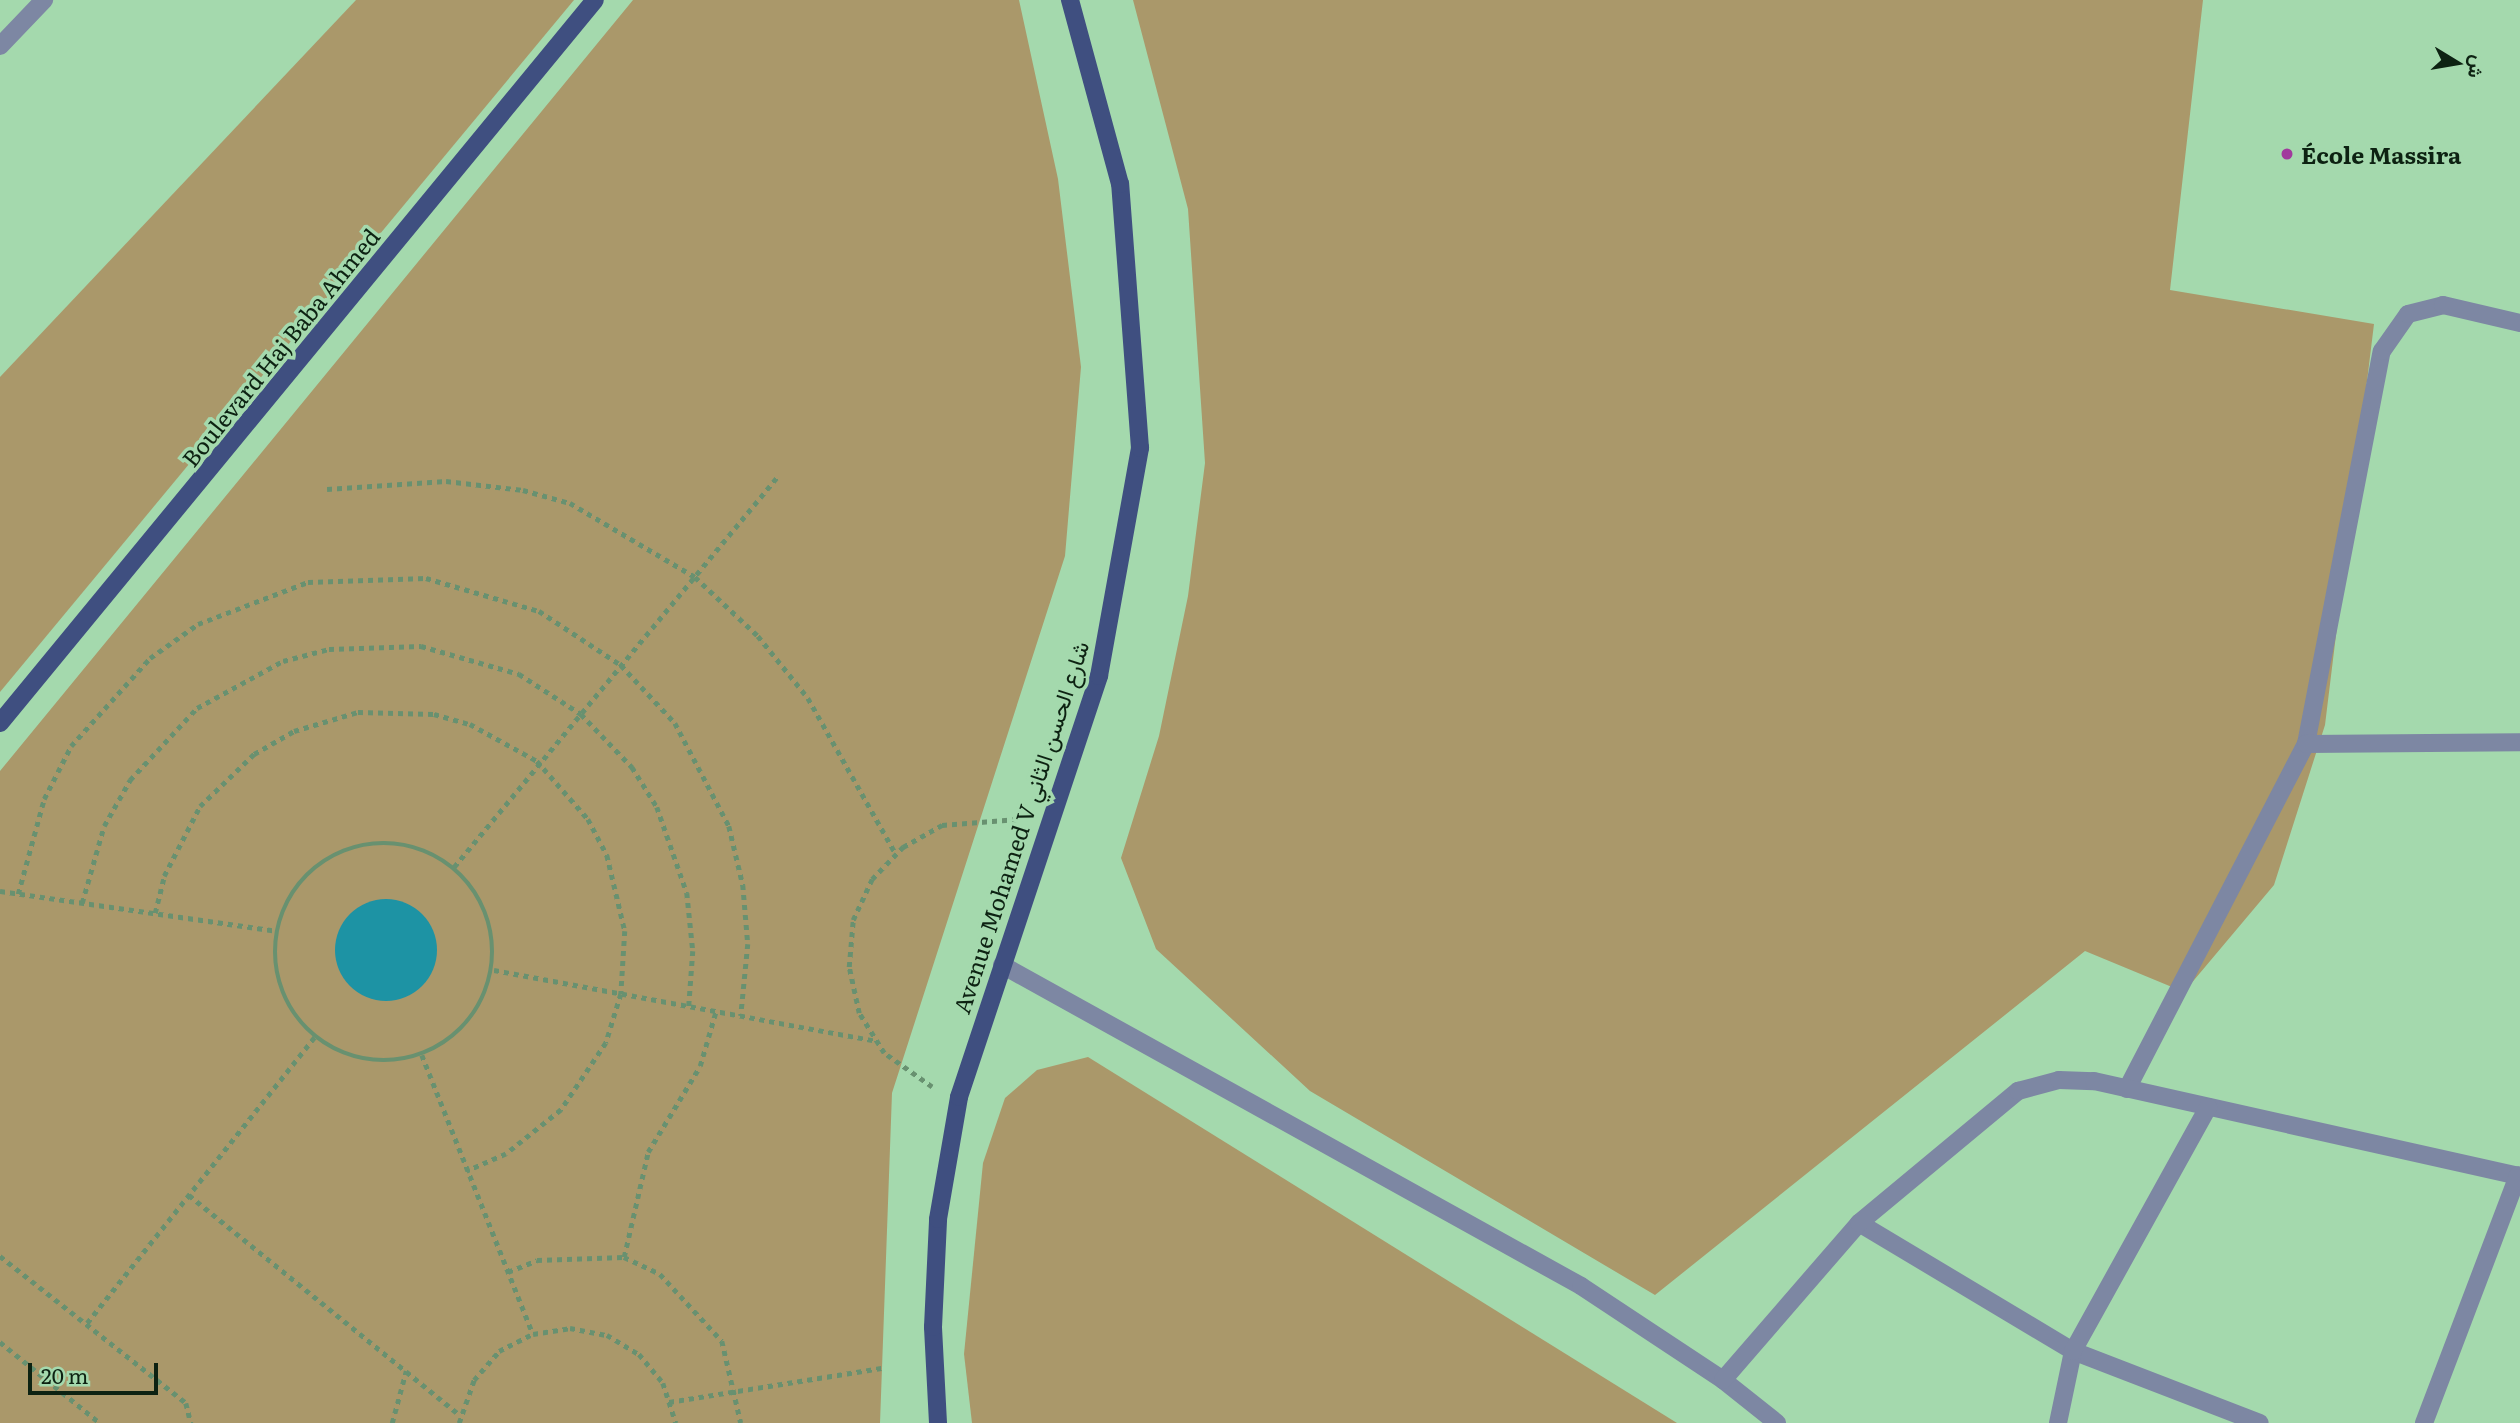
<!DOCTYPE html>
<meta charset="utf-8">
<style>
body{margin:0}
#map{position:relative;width:2520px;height:1423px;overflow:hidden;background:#a4d9ad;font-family:Literata,Vazirmatn,serif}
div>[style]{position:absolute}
.green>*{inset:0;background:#aa986a}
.water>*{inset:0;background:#1d93a4}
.round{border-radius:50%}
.path>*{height:4.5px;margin-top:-2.25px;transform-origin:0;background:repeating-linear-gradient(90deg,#689170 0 5px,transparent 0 10px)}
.path>.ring{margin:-2.25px;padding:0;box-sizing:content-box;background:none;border:4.5px solid #689170;border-radius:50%}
.minor>*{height:18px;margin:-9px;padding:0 9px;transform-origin:9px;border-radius:9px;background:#7d87a3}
.major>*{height:18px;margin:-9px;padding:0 9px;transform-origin:9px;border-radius:9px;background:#3f4f80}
.dots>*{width:19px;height:19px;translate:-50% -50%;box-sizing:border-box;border:4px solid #a4d9ad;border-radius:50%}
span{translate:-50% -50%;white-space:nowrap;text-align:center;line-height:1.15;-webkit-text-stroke:7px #a4d9ad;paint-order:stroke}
.poi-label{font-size:23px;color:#0d2212;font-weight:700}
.left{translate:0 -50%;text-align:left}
.street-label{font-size:23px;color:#0d2212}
.north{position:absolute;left:2422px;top:28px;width:70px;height:70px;-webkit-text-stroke:5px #a4d9ad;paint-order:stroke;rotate:101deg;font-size:19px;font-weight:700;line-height:28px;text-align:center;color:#0d2212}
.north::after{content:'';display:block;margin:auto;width:24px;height:32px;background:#0d2212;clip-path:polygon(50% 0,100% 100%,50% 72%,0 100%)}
.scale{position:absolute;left:28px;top:1363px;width:130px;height:32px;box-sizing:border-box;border:4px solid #0d2212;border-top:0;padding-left:9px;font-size:21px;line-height:24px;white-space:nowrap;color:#0d2212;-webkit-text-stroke:5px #a4d9ad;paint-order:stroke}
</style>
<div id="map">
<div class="green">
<div style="clip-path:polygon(356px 0,574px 0,0 692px,0 377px)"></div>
<div style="clip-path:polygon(633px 0,1019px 0,1058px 179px,1081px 367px,1065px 556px,892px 1093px,880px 1423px,0 1423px,0 771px)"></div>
<div style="clip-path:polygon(1133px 0,2203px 0,2170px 290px,2374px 324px,2325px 725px,2274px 885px,2184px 992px,2085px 951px,1655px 1295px,1310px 1091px,1156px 949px,1121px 858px,1159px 736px,1188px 596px,1205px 463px,1188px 209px)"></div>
<div style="clip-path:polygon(1088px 1057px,1677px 1423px,972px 1423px,964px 1354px,983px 1163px,1005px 1098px,1037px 1070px)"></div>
</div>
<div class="water">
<div class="round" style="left:335px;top:899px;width:102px;height:102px"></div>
</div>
<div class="path">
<div style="left:327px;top:489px;width:119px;rotate:-3.8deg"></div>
<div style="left:446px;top:481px;width:78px;rotate:6.7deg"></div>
<div style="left:523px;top:490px;width:49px;rotate:15.5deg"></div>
<div style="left:570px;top:503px;width:145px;rotate:30.6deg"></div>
<div style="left:695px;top:577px;width:86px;rotate:43.1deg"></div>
<div style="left:758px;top:636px;width:80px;rotate:51.1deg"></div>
<div style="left:808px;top:698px;width:179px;rotate:60.6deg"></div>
<div class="ring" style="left:275px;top:843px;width:213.5px;height:213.5px"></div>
<div style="left:454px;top:867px;width:508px;rotate:-50.35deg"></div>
<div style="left:0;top:891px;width:279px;rotate:8.2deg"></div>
<div style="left:18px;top:894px;width:98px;rotate:-74.7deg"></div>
<div style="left:44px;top:799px;width:59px;rotate:-63deg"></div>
<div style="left:71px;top:746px;width:118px;rotate:-48.1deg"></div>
<div style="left:150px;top:658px;width:59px;rotate:-35.3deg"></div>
<div style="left:198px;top:624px;width:118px;rotate:-20.9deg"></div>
<div style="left:308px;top:582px;width:118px;rotate:-1.9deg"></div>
<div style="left:426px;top:578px;width:118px;rotate:16.3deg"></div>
<div style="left:539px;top:611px;width:98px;rotate:33.4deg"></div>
<div style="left:621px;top:665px;width:79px;rotate:47deg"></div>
<div style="left:675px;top:723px;width:116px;rotate:62.3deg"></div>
<div style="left:729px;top:826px;width:61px;rotate:76.7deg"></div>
<div style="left:743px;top:885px;width:59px;rotate:85.2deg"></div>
<div style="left:748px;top:944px;width:72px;rotate:95.6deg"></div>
<div style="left:82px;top:903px;width:80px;rotate:-74.1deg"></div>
<div style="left:104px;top:826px;width:53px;rotate:-60.5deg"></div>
<div style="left:130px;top:780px;width:98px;rotate:-47.1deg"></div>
<div style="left:197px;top:708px;width:98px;rotate:-28.7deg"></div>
<div style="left:283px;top:661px;width:48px;rotate:-14.6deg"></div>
<div style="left:329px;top:649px;width:92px;rotate:-1.9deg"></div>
<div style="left:421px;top:646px;width:102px;rotate:15.9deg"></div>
<div style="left:519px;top:674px;width:74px;rotate:32.8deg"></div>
<div style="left:581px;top:714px;width:74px;rotate:46.1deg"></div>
<div style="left:632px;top:767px;width:47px;rotate:58deg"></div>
<div style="left:657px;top:807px;width:91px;rotate:70.8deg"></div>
<div style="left:687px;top:893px;width:58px;rotate:84.1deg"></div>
<div style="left:693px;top:951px;width:55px;rotate:94.2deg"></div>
<div style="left:155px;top:913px;width:38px;rotate:-76deg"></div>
<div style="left:164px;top:876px;width:79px;rotate:-62.8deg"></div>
<div style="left:200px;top:806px;width:75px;rotate:-43.9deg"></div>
<div style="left:254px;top:754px;width:46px;rotate:-29.9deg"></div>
<div style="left:294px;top:731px;width:67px;rotate:-16.5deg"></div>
<div style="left:358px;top:712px;width:76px;rotate:1.5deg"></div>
<div style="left:434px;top:714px;width:37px;rotate:16deg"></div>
<div style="left:470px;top:724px;width:77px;rotate:28.9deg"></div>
<div style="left:537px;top:761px;width:77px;rotate:48.7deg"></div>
<div style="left:588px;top:819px;width:41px;rotate:62.2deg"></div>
<div style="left:607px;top:855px;width:78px;rotate:76.7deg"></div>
<div style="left:625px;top:931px;width:63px;rotate:93.6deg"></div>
<div style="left:621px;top:994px;width:51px;rotate:107deg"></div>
<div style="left:606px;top:1043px;width:81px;rotate:123.9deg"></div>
<div style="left:561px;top:1110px;width:70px;rotate:141.3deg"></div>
<div style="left:506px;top:1154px;width:43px;rotate:156.4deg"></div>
<div style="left:494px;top:970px;width:389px;rotate:10.5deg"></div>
<div style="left:422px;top:1055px;width:300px;rotate:68.3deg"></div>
<div style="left:932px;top:1087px;width:59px;rotate:-144.7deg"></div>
<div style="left:884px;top:1053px;width:47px;rotate:-122deg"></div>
<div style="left:859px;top:1013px;width:47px;rotate:-102.3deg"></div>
<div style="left:849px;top:967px;width:47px;rotate:-85.1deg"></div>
<div style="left:853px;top:920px;width:45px;rotate:-65.1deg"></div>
<div style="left:872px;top:879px;width:45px;rotate:-45.9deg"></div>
<div style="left:903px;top:847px;width:45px;rotate:-29.4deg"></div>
<div style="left:942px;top:825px;width:76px;rotate:-4.5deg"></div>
<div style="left:189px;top:1195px;width:349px;rotate:39.1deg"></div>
<div style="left:0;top:1256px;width:237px;rotate:38.3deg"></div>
<div style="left:186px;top:1403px;width:21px;rotate:76deg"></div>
<div style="left:624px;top:1257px;width:40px;rotate:25deg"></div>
<div style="left:660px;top:1274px;width:91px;rotate:47.2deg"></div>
<div style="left:722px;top:1341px;width:84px;rotate:77deg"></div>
<div style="left:508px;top:1272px;width:31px;rotate:-22deg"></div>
<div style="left:537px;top:1260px;width:87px;rotate:-2deg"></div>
<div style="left:624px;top:1257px;width:108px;rotate:-77.1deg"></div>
<div style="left:648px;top:1152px;width:100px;rotate:-58.8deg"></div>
<div style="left:700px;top:1066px;width:57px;rotate:-73.8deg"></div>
<div style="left:87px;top:1323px;width:367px;rotate:-51.5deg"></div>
<div style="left:0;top:1342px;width:129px;rotate:39deg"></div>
<div style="left:669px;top:1402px;width:215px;rotate:-9.1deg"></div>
<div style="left:392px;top:1423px;width:54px;rotate:-74.9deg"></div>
<div style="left:459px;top:1423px;width:46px;rotate:-70.8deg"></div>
<div style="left:474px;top:1380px;width:38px;rotate:-49deg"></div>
<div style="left:499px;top:1351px;width:38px;rotate:-27deg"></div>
<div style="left:533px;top:1334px;width:37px;rotate:-9deg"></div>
<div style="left:570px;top:1328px;width:38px;rotate:11deg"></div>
<div style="left:607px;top:1335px;width:37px;rotate:31deg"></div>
<div style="left:639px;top:1354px;width:38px;rotate:50deg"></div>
<div style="left:663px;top:1383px;width:42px;rotate:72deg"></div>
</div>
<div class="minor">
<div style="left:0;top:46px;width:64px;rotate:-46.3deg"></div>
<div style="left:2306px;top:744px;width:400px;rotate:-79.1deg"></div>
<div style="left:2382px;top:351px;width:45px;rotate:-54.9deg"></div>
<div style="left:2408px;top:314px;width:36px;rotate:-14deg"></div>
<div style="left:2443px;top:305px;width:79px;rotate:13.2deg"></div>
<div style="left:1002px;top:965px;width:662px;rotate:29deg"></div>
<div style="left:1581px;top:1286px;width:170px;rotate:33.5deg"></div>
<div style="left:1723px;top:1380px;width:69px;rotate:38.5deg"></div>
<div style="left:2127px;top:1089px;width:389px;rotate:-62.6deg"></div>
<div style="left:2306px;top:744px;width:214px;rotate:-0.5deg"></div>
<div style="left:1859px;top:1223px;width:249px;rotate:30.9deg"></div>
<div style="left:2073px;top:1351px;width:200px;rotate:21.1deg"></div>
<div style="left:1723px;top:1380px;width:208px;rotate:-49.1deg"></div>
<div style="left:1859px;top:1223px;width:207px;rotate:-39.7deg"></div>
<div style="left:2018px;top:1091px;width:42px;rotate:-15deg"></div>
<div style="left:2059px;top:1080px;width:35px;rotate:2deg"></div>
<div style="left:2094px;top:1081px;width:436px;rotate:12.6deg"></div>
<div style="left:2058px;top:1423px;width:74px;rotate:-78.2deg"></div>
<div style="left:2073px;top:1351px;width:279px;rotate:-61deg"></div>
<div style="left:2424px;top:1423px;width:265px;rotate:-69.2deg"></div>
</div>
<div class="major">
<div style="left:0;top:723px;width:936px;rotate:-50.55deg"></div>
<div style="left:938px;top:1423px;width:96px;rotate:-93deg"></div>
<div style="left:933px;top:1327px;width:108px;rotate:-87.3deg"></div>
<div style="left:938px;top:1219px;width:124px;rotate:-80.2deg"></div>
<div style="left:959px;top:1097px;width:444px;rotate:-71.6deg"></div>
<div style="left:1099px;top:676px;width:232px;rotate:-79.8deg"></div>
<div style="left:1140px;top:448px;width:265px;rotate:-94.3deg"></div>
<div style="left:1120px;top:184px;width:191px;rotate:-105.2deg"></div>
</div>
<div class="dots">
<div style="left:2287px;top:154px;background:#a13a9d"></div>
</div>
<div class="poi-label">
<span class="left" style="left:2301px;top:154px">École Massira</span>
</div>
<div class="street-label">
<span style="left:280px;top:347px;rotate:-51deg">Boulevard Haj Baba Ahmed</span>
<span style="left:1020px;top:827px;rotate:-72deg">Avenue Mohamed V شارع الحسن الثاني</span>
</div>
<div class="north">ش</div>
<div class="scale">20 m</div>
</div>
